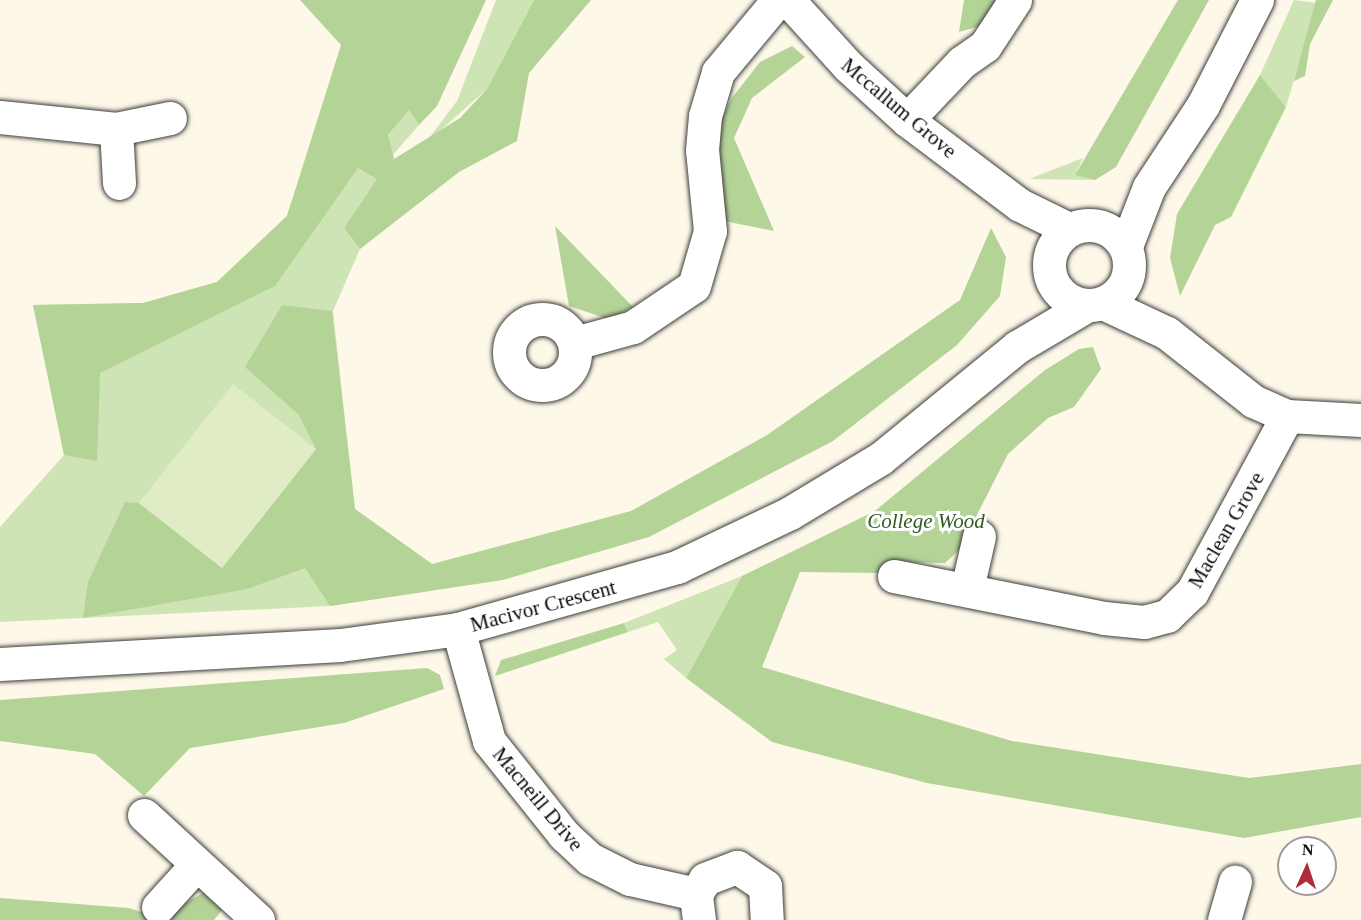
<!DOCTYPE html>
<style>
body{margin:0}
#map{position:relative;width:1361px;height:920px;overflow:hidden;background:#fdf8e8;font-family:"Times New Roman",serif}
div>[style]{position:absolute}
.green>*{inset:0;background:#cfe4b5}
.forest>*{inset:0;background:#b4d396}
.pitch>*{inset:0;background:#e0ecc6}
.roads{filter:drop-shadow(0 0 2px #3d3d3d) drop-shadow(0 0 2px #3d3d3d)}
.minor>*{height:33px;margin:-16.5px;padding:0 16.5px;transform-origin:16.5px;border-radius:16.5px;background:#fff}
.minor>.ring{margin:-16.5px;padding:0;box-sizing:content-box;background:none;border:33px solid #fff;border-radius:50%}
span{translate:-50% -50%;white-space:nowrap;text-align:center;line-height:1.15;-webkit-text-stroke:6px #fff;paint-order:stroke}
.street-label{font-size:21px;color:#0a0a0a}
.park-label{font-size:21px;color:#2f5b20;font-style:italic}
.north{position:absolute;left:1277px;top:836px;width:60px;height:60px;box-sizing:border-box;background:#fff;border:2px solid #9d9d9d;border-radius:50%;rotate:3deg;font-size:16px;font-weight:700;line-height:24px;text-align:center;color:#0a0a0a}
.north::after{content:'';display:block;margin:auto;width:21px;height:27px;background:#ae2d39;clip-path:polygon(50% 0,100% 100%,50% 72%,0 100%)}
</style>
<div id="map">
<div class="green">
<div style="clip-path:polygon(496px 0,534px 0,487px 89px,424px 145px,457px 101px)"></div>
<div style="clip-path:polygon(1294px 0,1317px 3px,1286px 107px,1260px 75px)"></div>
<div style="clip-path:polygon(409px 110px,419px 125px,392px 156px,388px 135px)"></div>
<div style="clip-path:polygon(1083px 158px,1075px 175px,1095px 180px,1029px 179px)"></div>
<div style="clip-path:polygon(358px 168px,378px 178px,344px 228px,360px 249px,333px 311px,355px 509px,432px 564px,430px 591px,330px 606px,0 622px,0 527px,64px 455px,33px 305px,143px 303px,217px 282px,287px 216px,291px 202px)"></div>
<div style="clip-path:polygon(742px 576px,686px 678px,664px 659px,677px 650px,658px 622px,628px 632px,624px 623px)"></div>
</div>
<div class="forest">
<div style="clip-path:polygon(300px 0,486px 0,437px 106px,419px 125px,409px 110px,388px 135px,394px 159px,460px 118px,487px 89px,534px 0,591px 0,529px 73px,517px 141px,459px 172px,360px 249px,344px 228px,377px 179px,358px 168px,275px 286px,100px 373px,97px 461px,64px 455px,33px 305px,143px 303px,217px 282px,287px 216px,341px 45px)"></div>
<div style="clip-path:polygon(964px 0,1000px 0,991px 23px,959px 32px)"></div>
<div style="clip-path:polygon(1178px 0,1209px 0,1116px 167px,1095px 180px,1075px 175px)"></div>
<div style="clip-path:polygon(1316px 0,1333px 0,1310px 44px,1305px 76px,1294px 81px)"></div>
<div style="clip-path:polygon(792px 46px,805px 57px,752px 98px,734px 138px,774px 231px,724px 221px,714px 137px,731px 99px,760px 62px)"></div>
<div style="clip-path:polygon(1260px 75px,1286px 107px,1231px 217px,1215px 225px,1180px 296px,1170px 258px,1177px 214px)"></div>
<div style="clip-path:polygon(555px 226px,633px 307px,608px 319px,569px 306px)"></div>
<div style="clip-path:polygon(991px 228px,1006px 257px,1000px 296px,957px 345px,833px 441px,649px 537px,503px 580px,330px 606px,305px 568px,247px 589px,83px 618px,88px 582px,125px 502px,139px 503px,222px 568px,316px 449px,299px 415px,245px 367px,282px 305px,332px 311px,355px 509px,432px 564px,631px 511px,767px 435px,960px 300px)"></div>
<div style="clip-path:polygon(1093px 347px,1101px 369px,1074px 407px,1048px 418px,1008px 454px,959px 550px,945px 563px,895px 562px,880px 573px,800px 572px,762px 667px,1012px 741px,1249px 778px,1361px 764px,1361px 817px,1244px 838px,927px 783px,772px 742px,686px 678px,742px 576px,875px 511px,1045px 370px,1079px 349px)"></div>
<div style="clip-path:polygon(624px 623px,628px 632px,495px 676px,501px 660px)"></div>
<div style="clip-path:polygon(427px 668px,440px 675px,444px 689px,344px 723px,190px 748px,144px 796px,95px 754px,0 741px,0 700px)"></div>
<div style="clip-path:polygon(203px 893px,222px 910px,214px 920px,0 920px,0 898px,129px 908px,159px 918px)"></div>
</div>
<div class="pitch">
<div style="clip-path:polygon(233px 384px,316px 449px,222px 568px,139px 503px)"></div>
</div>
<div class="roads">
<div class="minor">
<div style="left:788px;top:0;width:89px;rotate:47.7deg"></div>
<div style="left:848px;top:66px;width:80px;rotate:42.5deg"></div>
<div style="left:907px;top:120px;width:141px;rotate:37deg"></div>
<div style="left:1020px;top:205px;width:55px;rotate:26.1deg"></div>
<div style="left:0;top:117px;width:117px;rotate:5.9deg"></div>
<div style="left:116px;top:129px;width:55px;rotate:-11.5deg"></div>
<div style="left:907px;top:120px;width:80px;rotate:-46.5deg"></div>
<div style="left:962px;top:62px;width:28px;rotate:-35deg"></div>
<div style="left:985px;top:46px;width:55px;rotate:-56.9deg"></div>
<div style="left:116px;top:129px;width:54px;rotate:86.8deg"></div>
<div class="ring" style="left:1049px;top:225px;width:47px;height:47px"></div>
<div style="left:1126px;top:246px;width:63px;rotate:-68.7deg"></div>
<div style="left:1149px;top:187px;width:98px;rotate:-56.6deg"></div>
<div style="left:1203px;top:105px;width:118px;rotate:-62.8deg"></div>
<div style="left:1103px;top:303px;width:71px;rotate:25.1deg"></div>
<div style="left:1167px;top:333px;width:110px;rotate:38.3deg"></div>
<div style="left:1253px;top:401px;width:37px;rotate:24deg"></div>
<div style="left:1287px;top:416px;width:74px;rotate:3.1deg"></div>
<div class="ring" style="left:509px;top:319px;width:33px;height:33px"></div>
<div style="left:575px;top:343px;width:60px;rotate:-15.4deg"></div>
<div style="left:633px;top:327px;width:73px;rotate:-33.9deg"></div>
<div style="left:694px;top:286px;width:57px;rotate:-73.8deg"></div>
<div style="left:710px;top:231px;width:81px;rotate:-95.6deg"></div>
<div style="left:702px;top:150px;width:34px;rotate:-85deg"></div>
<div style="left:705px;top:116px;width:46px;rotate:-73.5deg"></div>
<div style="left:718px;top:72px;width:94px;rotate:-50.2deg"></div>
<div style="left:894px;top:576px;width:214px;rotate:11.3deg"></div>
<div style="left:1104px;top:618px;width:40px;rotate:5.7deg"></div>
<div style="left:1144px;top:622px;width:24px;rotate:-15deg"></div>
<div style="left:1167px;top:616px;width:35px;rotate:-44deg"></div>
<div style="left:1192px;top:592px;width:200px;rotate:-61.6deg"></div>
<div style="left:967px;top:589px;width:54px;rotate:-77.2deg"></div>
<div style="left:458px;top:629px;width:116px;rotate:74.5deg"></div>
<div style="left:489px;top:741px;width:120px;rotate:51.4deg"></div>
<div style="left:564px;top:835px;width:35px;rotate:43deg"></div>
<div style="left:590px;top:859px;width:45px;rotate:26.6deg"></div>
<div style="left:630px;top:879px;width:68px;rotate:12.8deg"></div>
<div style="left:0;top:664px;width:341px;rotate:-3.2deg"></div>
<div style="left:340px;top:645px;width:119px;rotate:-7.7deg"></div>
<div style="left:458px;top:629px;width:228px;rotate:-15.8deg"></div>
<div style="left:677px;top:567px;width:125px;rotate:-25.5deg"></div>
<div style="left:790px;top:513px;width:106px;rotate:-31.1deg"></div>
<div style="left:881px;top:458px;width:176px;rotate:-39.2deg"></div>
<div style="left:1017px;top:347px;width:80px;rotate:-30.7deg"></div>
<div style="left:144px;top:815px;width:155px;rotate:42.6deg"></div>
<div style="left:158px;top:907px;width:57px;rotate:-47.9deg"></div>
<div style="left:699px;top:920px;width:26px;rotate:-97deg"></div>
<div style="left:696px;top:894px;width:17px;rotate:-59deg"></div>
<div style="left:705px;top:879px;width:34px;rotate:-21deg"></div>
<div style="left:737px;top:867px;width:34px;rotate:34deg"></div>
<div style="left:765px;top:886px;width:34px;rotate:87deg"></div>
<div style="left:1224px;top:920px;width:40px;rotate:-74deg"></div>
</div>
</div>
<div class="street-label">
<span style="left:899px;top:108px;rotate:40deg">Mccallum Grove</span>
<span style="left:1226px;top:530px;rotate:-60deg">Maclean Grove</span>
<span style="left:543px;top:606px;rotate:-15deg">Macivor Crescent</span>
<span style="left:538px;top:799px;rotate:50deg">Macneill Drive</span>
</div>
<div class="park-label">
<span style="left:926px;top:521px">College Wood</span>
</div>
<div class="north">N</div>
</div>
